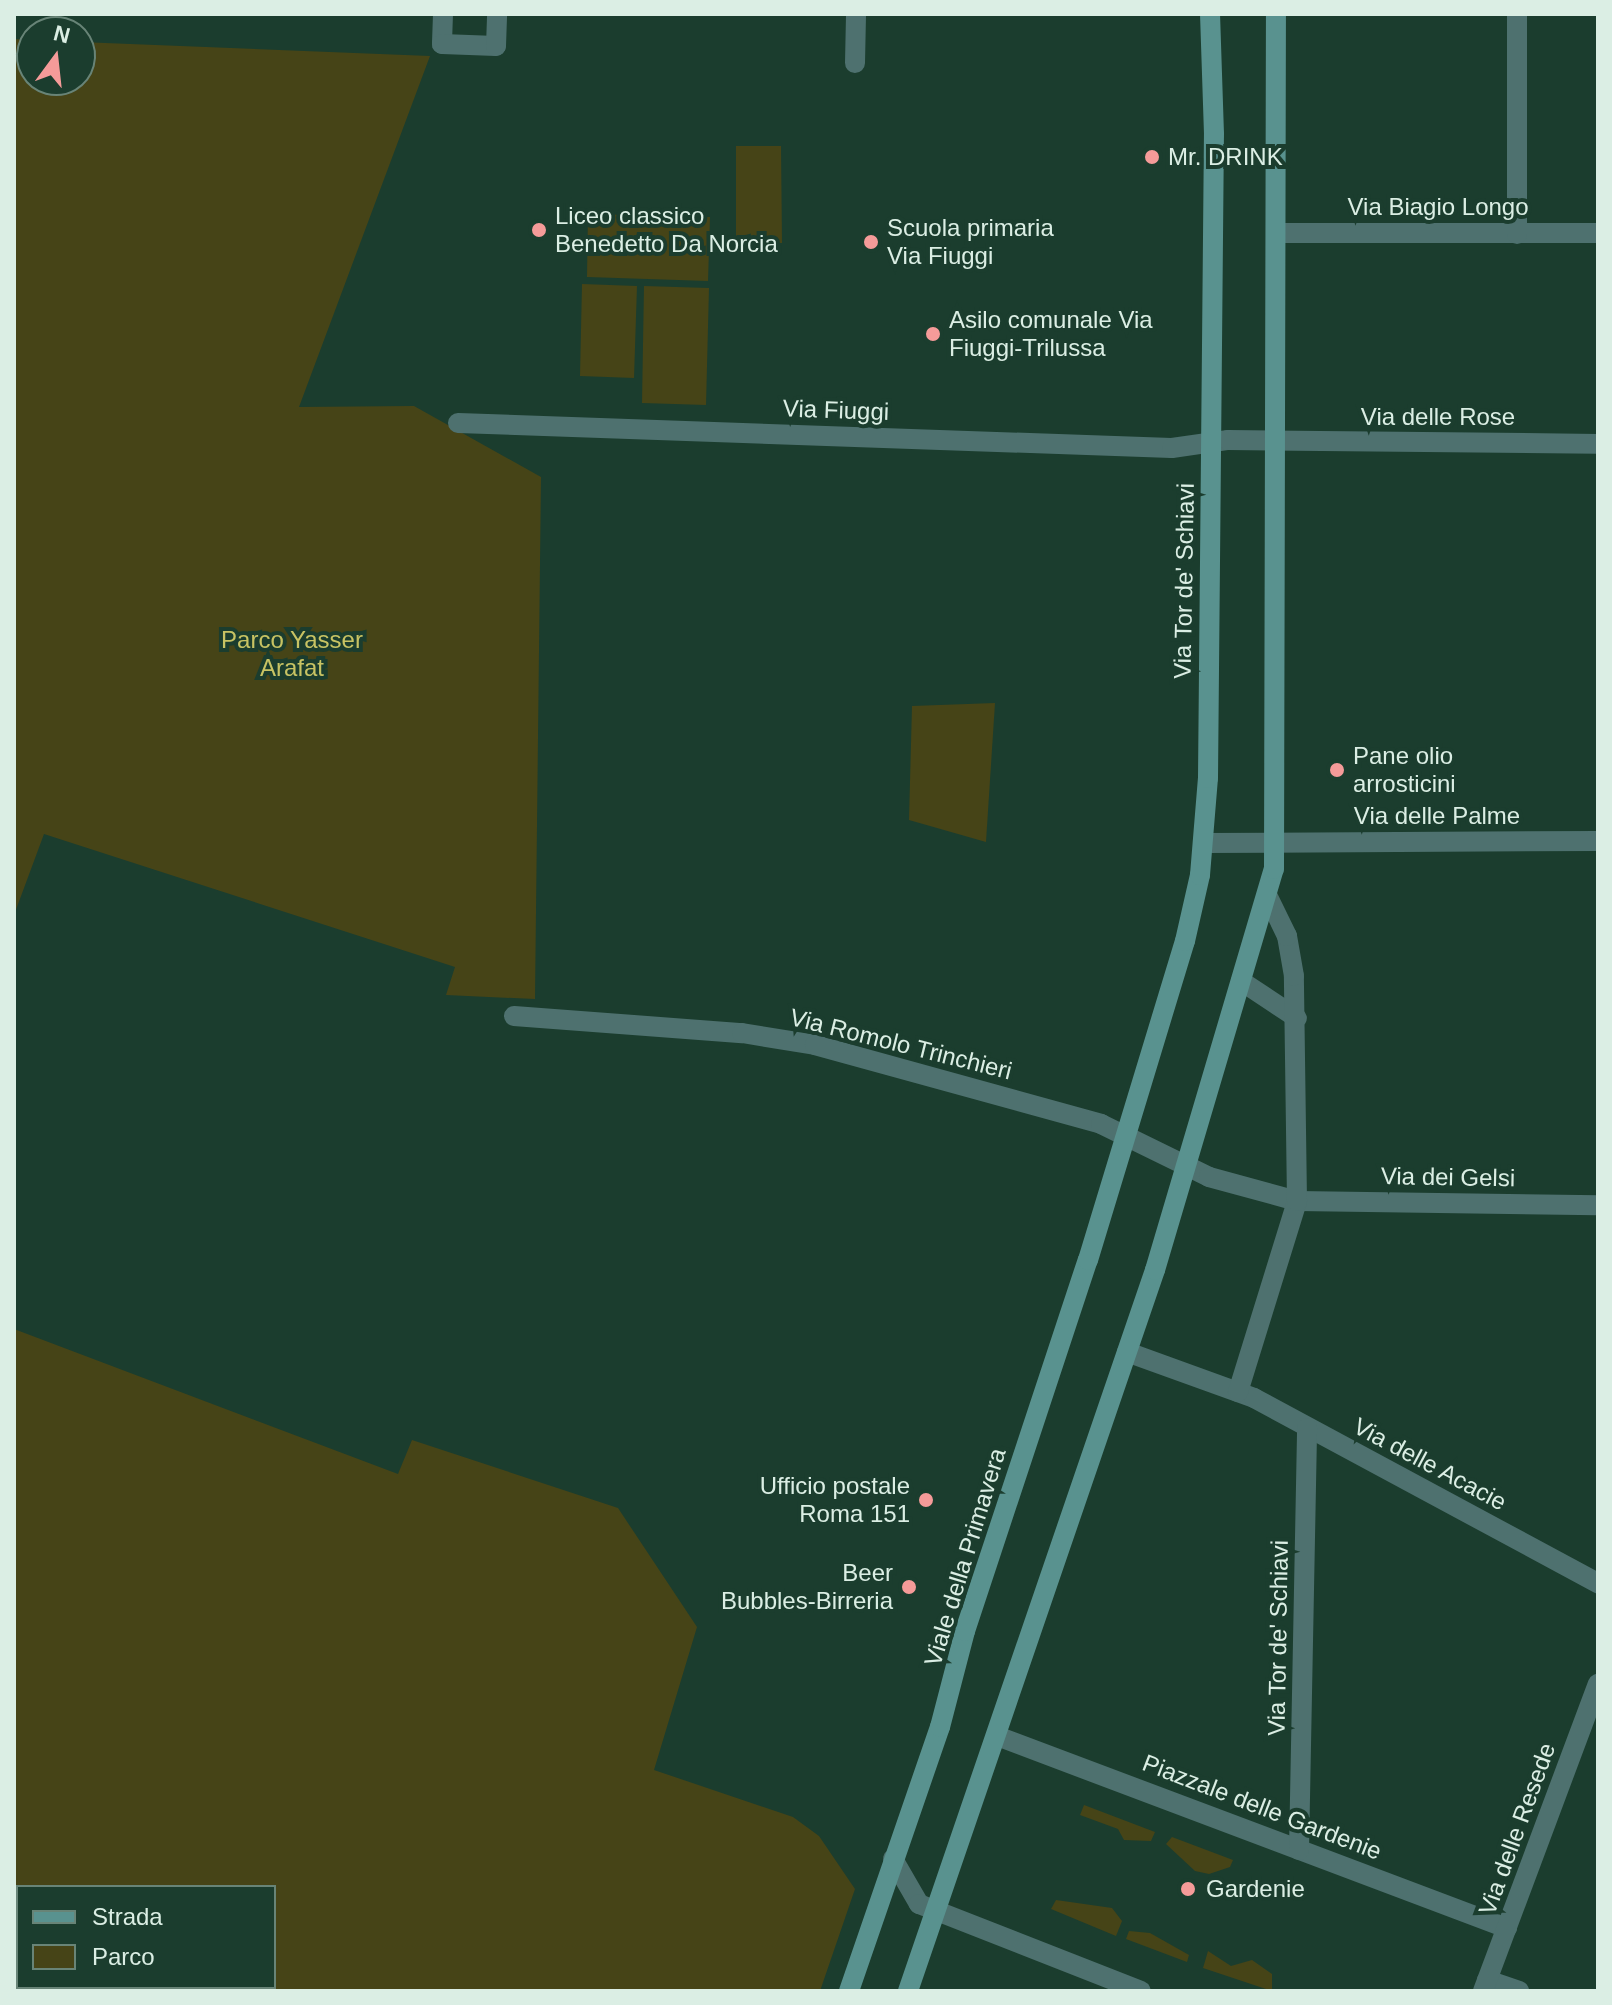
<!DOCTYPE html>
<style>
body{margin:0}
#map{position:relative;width:1612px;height:2005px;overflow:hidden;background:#1b3d2e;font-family:Helvetica,sans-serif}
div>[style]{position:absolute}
.green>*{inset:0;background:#464417}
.street>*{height:20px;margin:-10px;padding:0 10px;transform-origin:10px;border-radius:10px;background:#4e716f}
.secondary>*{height:20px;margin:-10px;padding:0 10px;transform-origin:10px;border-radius:10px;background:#59928f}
.dots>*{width:22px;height:22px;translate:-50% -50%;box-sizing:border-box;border:4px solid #1b3d2e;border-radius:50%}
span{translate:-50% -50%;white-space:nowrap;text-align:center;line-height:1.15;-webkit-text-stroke:8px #1b3d2e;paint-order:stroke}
.poi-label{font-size:24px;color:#dbeee4}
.left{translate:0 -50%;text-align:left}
.right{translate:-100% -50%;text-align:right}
.street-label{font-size:24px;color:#dbeee4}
.park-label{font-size:24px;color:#c8c363}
.frame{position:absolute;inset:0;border:16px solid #dbeee4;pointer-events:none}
.legend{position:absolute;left:16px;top:1885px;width:260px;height:104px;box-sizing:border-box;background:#1b3d2e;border:2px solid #688477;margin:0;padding:10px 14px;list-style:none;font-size:24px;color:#dbeee4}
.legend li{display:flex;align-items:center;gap:16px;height:40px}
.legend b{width:40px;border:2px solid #688477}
.north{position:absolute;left:16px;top:16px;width:80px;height:80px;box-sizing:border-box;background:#1b3d2e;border:2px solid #688477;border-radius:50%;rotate:15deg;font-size:22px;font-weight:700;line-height:32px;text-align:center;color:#dbeee4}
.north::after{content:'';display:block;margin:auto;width:28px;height:36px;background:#f59b99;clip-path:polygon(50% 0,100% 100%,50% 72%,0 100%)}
</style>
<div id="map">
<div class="green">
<div style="clip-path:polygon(14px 39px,32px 40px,32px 80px,80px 80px,80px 42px,430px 56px,299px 407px,414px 406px,541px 477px,535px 999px,446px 995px,455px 967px,44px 834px,14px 915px)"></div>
<div style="clip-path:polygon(736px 146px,781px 146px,782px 243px,736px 243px)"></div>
<div style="clip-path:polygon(588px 214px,710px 217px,708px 281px,587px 277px)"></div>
<div style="clip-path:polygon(582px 284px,637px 286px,634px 378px,580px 376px)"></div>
<div style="clip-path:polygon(644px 286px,709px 288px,706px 405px,642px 403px)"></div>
<div style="clip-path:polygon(995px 703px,986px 842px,909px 820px,912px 706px)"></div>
<div style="clip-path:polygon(evenodd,14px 1329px,398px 1474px,412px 1440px,618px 1508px,697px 1627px,654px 1770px,793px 1817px,819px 1836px,855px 1889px,820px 1991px,14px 1991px,14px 1329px,18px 1887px,274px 1887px,274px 1987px,18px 1987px,18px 1887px)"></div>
<div style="clip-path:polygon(1084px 1805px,1155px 1832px,1151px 1841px,1124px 1840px,1118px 1829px,1080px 1815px)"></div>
<div style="clip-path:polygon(1172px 1837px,1233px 1860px,1230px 1867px,1209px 1874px,1195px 1871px,1166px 1844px)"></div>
<div style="clip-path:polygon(1056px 1900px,1112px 1908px,1122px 1921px,1116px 1936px,1051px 1909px)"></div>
<div style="clip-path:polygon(1129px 1931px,1150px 1933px,1189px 1955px,1187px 1962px,1126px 1939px)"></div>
<div style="clip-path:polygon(1208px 1951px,1231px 1966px,1252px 1960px,1272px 1974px,1272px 1991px,1203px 1968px)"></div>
</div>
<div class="street">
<div style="left:443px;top:14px;width:30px;rotate:92deg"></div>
<div style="left:442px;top:44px;width:54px;rotate:2.1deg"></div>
<div style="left:496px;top:46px;width:32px;rotate:-88deg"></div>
<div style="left:855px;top:63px;width:49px;rotate:-88.8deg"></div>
<div style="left:1278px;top:233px;width:320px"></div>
<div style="left:1517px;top:234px;width:220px;rotate:-90deg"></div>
<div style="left:458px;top:423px;width:714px;rotate:2.01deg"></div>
<div style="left:1172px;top:448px;width:57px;rotate:-8.1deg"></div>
<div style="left:1228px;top:440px;width:370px;rotate:0.6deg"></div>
<div style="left:1204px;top:843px;width:394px;rotate:-0.3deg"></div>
<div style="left:1241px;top:981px;width:67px;rotate:33.5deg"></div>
<div style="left:514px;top:1016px;width:229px;rotate:4.3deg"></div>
<div style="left:742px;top:1033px;width:74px;rotate:9.3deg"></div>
<div style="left:815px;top:1045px;width:297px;rotate:15.4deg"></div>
<div style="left:1101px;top:1124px;width:120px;rotate:26.1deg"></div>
<div style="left:1209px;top:1177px;width:91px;rotate:15.3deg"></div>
<div style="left:1297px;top:1201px;width:301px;rotate:0.8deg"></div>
<div style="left:1127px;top:1352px;width:135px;rotate:19.9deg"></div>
<div style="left:1254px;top:1398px;width:391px;rotate:28.3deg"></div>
<div style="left:1238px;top:1392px;width:200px;rotate:-72.8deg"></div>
<div style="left:1297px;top:1201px;width:225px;rotate:-90.8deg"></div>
<div style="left:1294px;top:976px;width:41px;rotate:-99.9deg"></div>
<div style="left:1287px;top:936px;width:46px;rotate:-116deg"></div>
<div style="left:997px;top:1736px;width:545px;rotate:20.63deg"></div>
<div style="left:1299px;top:1850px;width:422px;rotate:-88.9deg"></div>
<div style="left:893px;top:1859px;width:52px;rotate:60deg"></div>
<div style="left:919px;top:1904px;width:238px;rotate:21.4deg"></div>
<div style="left:1487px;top:1980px;width:34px;rotate:19deg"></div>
<div style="left:1483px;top:1991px;width:328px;rotate:-69.5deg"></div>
</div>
<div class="secondary">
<div style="left:849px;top:1991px;width:279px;rotate:-71deg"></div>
<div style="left:940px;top:1727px;width:99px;rotate:-75.4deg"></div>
<div style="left:965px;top:1631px;width:391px;rotate:-71.7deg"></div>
<div style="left:1088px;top:1260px;width:333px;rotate:-73.1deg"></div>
<div style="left:1185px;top:941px;width:68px;rotate:-77.2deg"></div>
<div style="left:1200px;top:875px;width:97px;rotate:-85.3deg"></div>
<div style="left:1208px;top:778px;width:644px;rotate:-89.47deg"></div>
<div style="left:1214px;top:134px;width:120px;rotate:-91.9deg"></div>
<div style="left:908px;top:1991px;width:762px;rotate:-71.09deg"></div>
<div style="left:1155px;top:1270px;width:418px;rotate:-73.5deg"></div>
<div style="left:1274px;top:869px;width:855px;rotate:-89.87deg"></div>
</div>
<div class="dots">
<div style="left:1152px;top:157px;background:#f59b99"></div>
<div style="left:539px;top:230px;background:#f59b99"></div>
<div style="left:871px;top:242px;background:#f59b99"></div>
<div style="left:933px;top:334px;background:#f59b99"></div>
<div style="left:1337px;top:770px;background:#f59b99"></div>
<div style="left:926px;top:1500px;background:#f59b99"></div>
<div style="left:909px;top:1587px;background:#f59b99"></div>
<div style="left:1188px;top:1889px;background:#f59b99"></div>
</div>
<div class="poi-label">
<span class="left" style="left:1168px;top:157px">Mr. DRINK</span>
<span class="left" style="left:555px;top:230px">Liceo classico<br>Benedetto Da Norcia</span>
<span class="left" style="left:887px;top:242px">Scuola primaria<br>Via Fiuggi</span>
<span class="left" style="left:949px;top:334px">Asilo comunale Via<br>Fiuggi-Trilussa</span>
<span class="left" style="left:1353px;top:770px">Pane olio<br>arrosticini</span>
<span class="right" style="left:910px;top:1500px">Ufficio postale<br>Roma 151</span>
<span class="right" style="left:893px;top:1587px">Beer<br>Bubbles-Birreria</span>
<span class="left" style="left:1206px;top:1889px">Gardenie</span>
</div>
<div class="street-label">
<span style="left:1438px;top:207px">Via Biagio Longo</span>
<span style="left:836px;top:410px;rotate:2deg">Via Fiuggi</span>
<span style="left:1438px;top:417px">Via delle Rose</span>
<span style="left:1184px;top:581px;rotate:-89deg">Via Tor de' Schiavi</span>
<span style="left:1437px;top:816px">Via delle Palme</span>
<span style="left:901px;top:1044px;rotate:14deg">Via Romolo Trinchieri</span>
<span style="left:1448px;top:1177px;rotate:1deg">Via dei Gelsi</span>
<span style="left:1430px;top:1464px;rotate:28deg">Via delle Acacie</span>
<span style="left:965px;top:1557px;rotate:-73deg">Viale della Primavera</span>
<span style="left:1278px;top:1638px;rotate:-89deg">Via Tor de' Schiavi</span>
<span style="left:1262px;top:1807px;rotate:21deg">Piazzale delle Gardenie</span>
<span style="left:1517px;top:1829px;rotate:-70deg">Via delle Resede</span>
</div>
<div class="park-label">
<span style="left:292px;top:654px">Parco Yasser<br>Arafat</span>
</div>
<div class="frame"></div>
<ul class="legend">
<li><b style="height:10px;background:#59928f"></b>Strada</li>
<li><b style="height:22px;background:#464417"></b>Parco</li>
</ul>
<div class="north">N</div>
</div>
